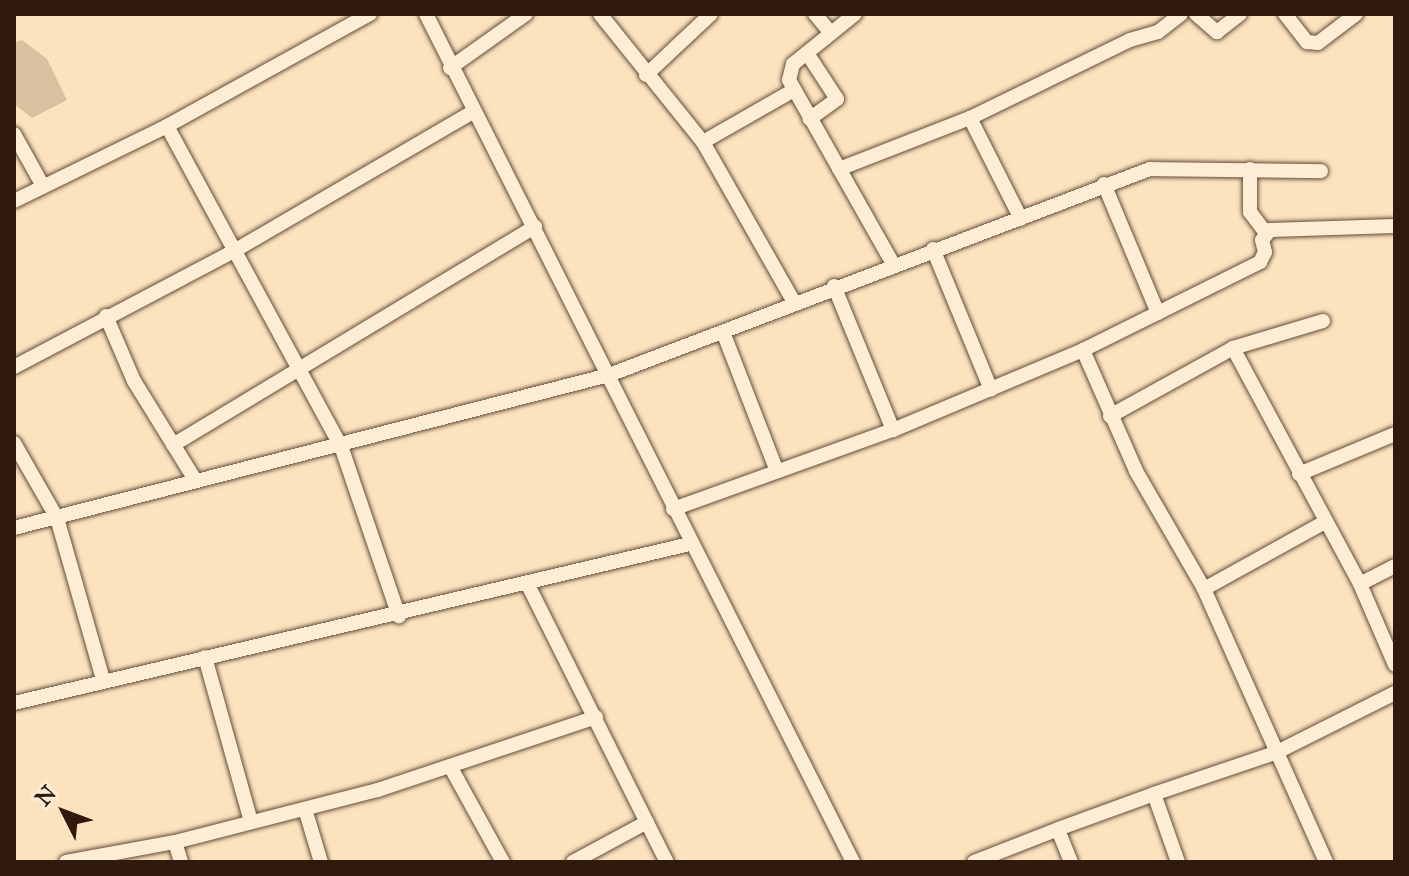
<!DOCTYPE html>
<style>
body{margin:0}
#map{position:relative;width:1409px;height:876px;overflow:hidden;background:#fce3be;font-family:"IM FELL Great Primer",serif}
div>[style]{position:absolute}
.green>*{inset:0;background:#d9c1a0}
.roads{filter:drop-shadow(0 0 2px #634c39) drop-shadow(0 0 2px #634c39)}
.street>*{height:14px;margin:-7px;padding:0 7px;transform-origin:7px;border-radius:7px;background:#fdedd5}
span{translate:-50% -50%;white-space:nowrap;text-align:center;line-height:1.15;-webkit-text-stroke:6px #fdedd5;paint-order:stroke}
.frame{position:absolute;inset:0;border:16px solid #301a0d;pointer-events:none}
.north{position:absolute;left:24px;top:772px;width:80px;height:80px;-webkit-text-stroke:6px #fdedd5;paint-order:stroke;rotate:312deg;font-size:22px;font-weight:700;line-height:32px;text-align:center;color:#301a0d}
.north::after{content:'';display:block;margin:auto;width:28px;height:36px;background:#301a0d;clip-path:polygon(50% 0,100% 100%,50% 72%,0 100%)}
</style>
<div id="map">
<div class="green">
<div style="clip-path:polygon(22px 40px,47px 59px,67px 100px,32px 118px,14px 104px,14px 43px)"></div>
</div>
<div class="roads">
<div class="street">
<div style="left:426px;top:14px;width:949px;rotate:63.27deg"></div>
<div style="left:600px;top:14px;width:164px;rotate:51.2deg"></div>
<div style="left:703px;top:142px;width:184px;rotate:60.4deg"></div>
<div style="left:815px;top:14px;width:25px;rotate:50deg"></div>
<div style="left:855px;top:14px;width:80px;rotate:141.1deg"></div>
<div style="left:793px;top:64px;width:16px;rotate:104deg"></div>
<div style="left:789px;top:80px;width:211px;rotate:60.5deg"></div>
<div style="left:1196px;top:14px;width:28px;rotate:41deg"></div>
<div style="left:1217px;top:32px;width:29px;rotate:-38deg"></div>
<div style="left:1285px;top:14px;width:36px;rotate:52deg"></div>
<div style="left:1307px;top:42px;width:11px;rotate:5deg"></div>
<div style="left:1318px;top:43px;width:48px;rotate:-37.3deg"></div>
<div style="left:807px;top:53px;width:55px;rotate:56.9deg"></div>
<div style="left:837px;top:99px;width:34px;rotate:144deg"></div>
<div style="left:450px;top:68px;width:93px;rotate:-35.4deg"></div>
<div style="left:646px;top:75px;width:89px;rotate:-43.2deg"></div>
<div style="left:970px;top:118px;width:113px;rotate:63.2deg"></div>
<div style="left:167px;top:126px;width:364px;rotate:61.5deg"></div>
<div style="left:341px;top:446px;width:180px;rotate:71.2deg"></div>
<div style="left:14px;top:134px;width:60px;rotate:60.9deg"></div>
<div style="left:703px;top:142px;width:103px;rotate:-29.8deg"></div>
<div style="left:839px;top:169px;width:141px;rotate:-21.3deg"></div>
<div style="left:970px;top:118px;width:178px;rotate:-26deg"></div>
<div style="left:1130px;top:40px;width:29px;rotate:-16deg"></div>
<div style="left:1158px;top:32px;width:29px;rotate:-38deg"></div>
<div style="left:1250px;top:169px;width:43px;rotate:90deg"></div>
<div style="left:1250px;top:212px;width:26px;rotate:53deg"></div>
<div style="left:1104px;top:184px;width:140px;rotate:67.3deg"></div>
<div style="left:14px;top:201px;width:170px;rotate:-26.1deg"></div>
<div style="left:167px;top:126px;width:232px;rotate:-28.9deg"></div>
<div style="left:933px;top:249px;width:152px;rotate:67.6deg"></div>
<div style="left:834px;top:286px;width:156px;rotate:67.7deg"></div>
<div style="left:106px;top:316px;width:71px;rotate:66.7deg"></div>
<div style="left:134px;top:381px;width:114px;rotate:58.3deg"></div>
<div style="left:723px;top:332px;width:149px;rotate:68.8deg"></div>
<div style="left:1233px;top:348px;width:94px;rotate:-16.7deg"></div>
<div style="left:1083px;top:350px;width:132px;rotate:66.3deg"></div>
<div style="left:1136px;top:471px;width:136px;rotate:60deg"></div>
<div style="left:1204px;top:589px;width:299px;rotate:65.9deg"></div>
<div style="left:14px;top:367px;width:249px;rotate:-27.8deg"></div>
<div style="left:234px;top:251px;width:276px;rotate:-30.2deg"></div>
<div style="left:1110px;top:416px;width:141px;rotate:-28.9deg"></div>
<div style="left:1233px;top:348px;width:268px;rotate:61.7deg"></div>
<div style="left:14px;top:443px;width:86px;rotate:60.2deg"></div>
<div style="left:57px;top:518px;width:167px;rotate:74.1deg"></div>
<div style="left:173px;top:445px;width:423px;rotate:-31.1deg"></div>
<div style="left:1299px;top:474px;width:104px;rotate:-22.6deg"></div>
<div style="left:673px;top:509px;width:234px;rotate:-19.8deg"></div>
<div style="left:893px;top:430px;width:206px;rotate:-22.8deg"></div>
<div style="left:1083px;top:350px;width:198px;rotate:-26.4deg"></div>
<div style="left:1260px;top:262px;width:11px;rotate:-63deg"></div>
<div style="left:1265px;top:252px;width:12px;rotate:-104deg"></div>
<div style="left:1262px;top:240px;width:13px;rotate:-51deg"></div>
<div style="left:1270px;top:230px;width:125px;rotate:-1.8deg"></div>
<div style="left:14px;top:528px;width:614px;rotate:-14.42deg"></div>
<div style="left:609px;top:375px;width:579px;rotate:-20.85deg"></div>
<div style="left:1150px;top:169px;width:171px;rotate:0.7deg"></div>
<div style="left:1395px;top:566px;width:39px;rotate:153deg"></div>
<div style="left:1360px;top:584px;width:88px;rotate:66.6deg"></div>
<div style="left:528px;top:585px;width:310px;rotate:63.4deg"></div>
<div style="left:1204px;top:589px;width:138px;rotate:-29deg"></div>
<div style="left:205px;top:657px;width:171px;rotate:74.4deg"></div>
<div style="left:14px;top:703px;width:694px;rotate:-13.24deg"></div>
<div style="left:450px;top:766px;width:110px;rotate:61.1deg"></div>
<div style="left:305px;top:809px;width:55px;rotate:73.2deg"></div>
<div style="left:175px;top:842px;width:21px;rotate:73deg"></div>
<div style="left:66px;top:862px;width:111px;rotate:-10.4deg"></div>
<div style="left:175px;top:842px;width:210px;rotate:-14.4deg"></div>
<div style="left:378px;top:790px;width:230px;rotate:-18.5deg"></div>
<div style="left:573px;top:862px;width:84px;rotate:-28.4deg"></div>
<div style="left:974px;top:862px;width:90px;rotate:-21.4deg"></div>
<div style="left:1071px;top:862px;width:35px;rotate:-112deg"></div>
<div style="left:1058px;top:829px;width:102px;rotate:-20deg"></div>
<div style="left:1178px;top:862px;width:72px;rotate:-109.4deg"></div>
<div style="left:1154px;top:794px;width:128px;rotate:-18.7deg"></div>
<div style="left:1275px;top:753px;width:134px;rotate:-26.6deg"></div>
</div>
</div>
<div class="frame"></div>
<div class="north">N</div>
</div>
